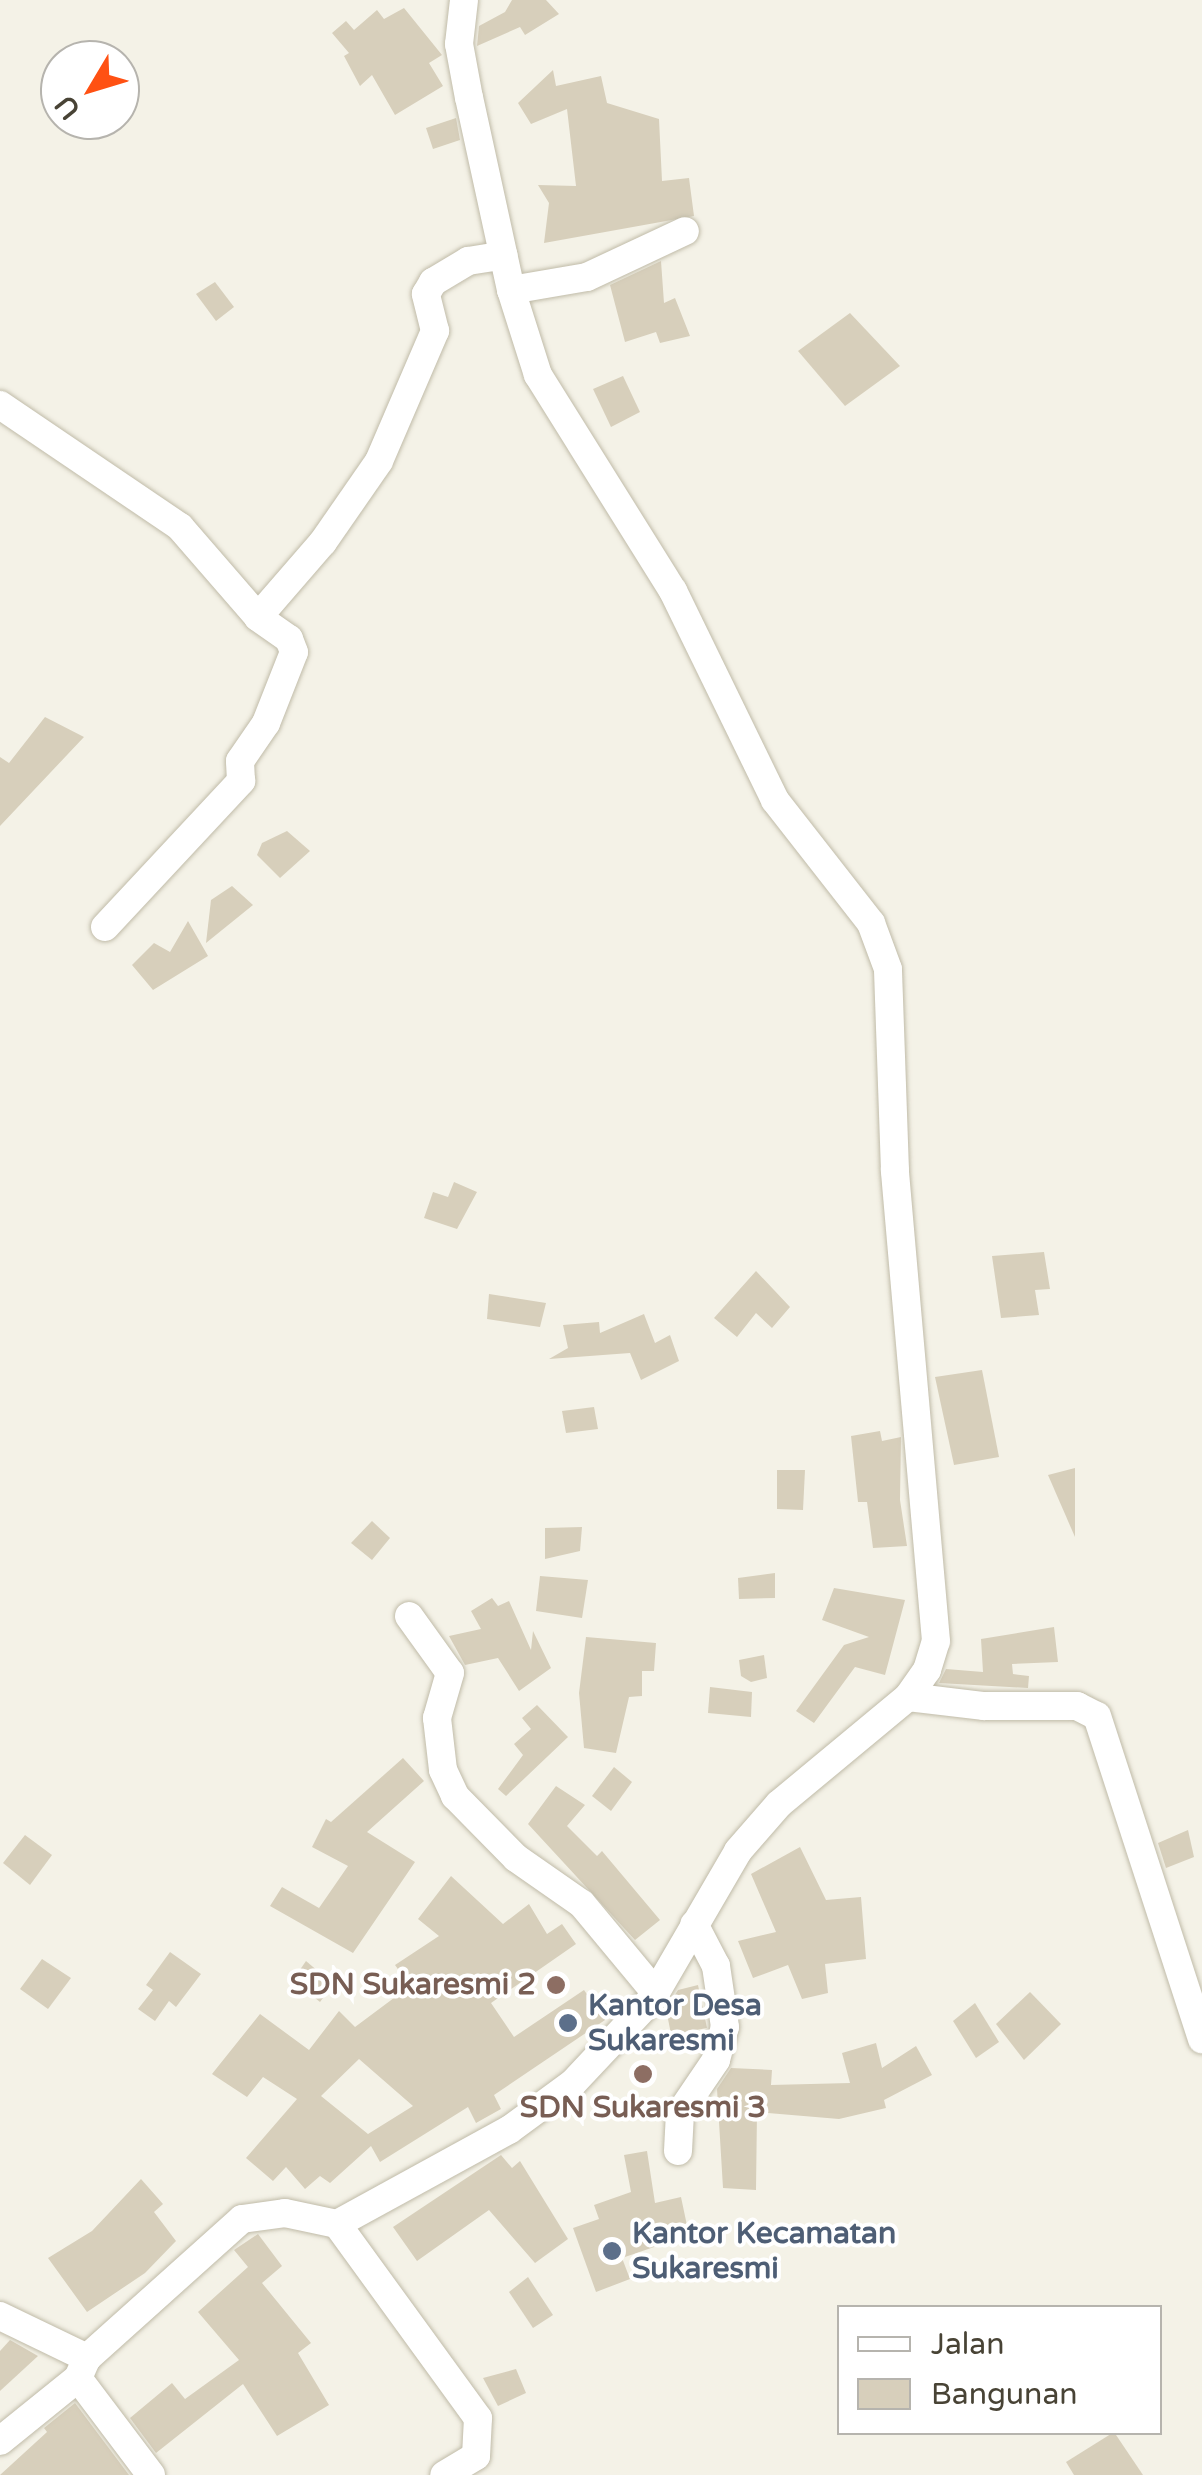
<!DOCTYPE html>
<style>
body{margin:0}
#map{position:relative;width:1202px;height:2475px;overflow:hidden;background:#f4f2e7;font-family:"Varela Round",sans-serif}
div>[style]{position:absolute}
.building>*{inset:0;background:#d7cfbb}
.roads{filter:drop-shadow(0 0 2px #c0bba8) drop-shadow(0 0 2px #c0bba8)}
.street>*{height:28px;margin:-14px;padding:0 14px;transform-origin:14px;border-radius:14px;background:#fff}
.dots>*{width:28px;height:28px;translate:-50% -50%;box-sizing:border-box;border:5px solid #fff;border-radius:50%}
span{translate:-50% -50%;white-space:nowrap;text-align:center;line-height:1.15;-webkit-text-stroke:8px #fff;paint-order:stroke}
.education-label{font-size:30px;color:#785e54;font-weight:700}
.right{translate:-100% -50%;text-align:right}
.service-label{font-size:30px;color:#4e5e75;font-weight:700}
.left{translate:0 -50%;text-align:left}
.legend{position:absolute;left:837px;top:2305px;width:325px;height:130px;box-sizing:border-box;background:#fff;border:2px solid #b6b4ae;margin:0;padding:12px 18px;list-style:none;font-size:30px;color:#484335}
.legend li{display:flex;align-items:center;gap:20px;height:50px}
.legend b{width:50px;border:2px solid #b6b4ae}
.north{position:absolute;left:40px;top:40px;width:100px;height:100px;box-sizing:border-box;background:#fff;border:2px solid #b6b4ae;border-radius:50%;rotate:232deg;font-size:28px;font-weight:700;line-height:40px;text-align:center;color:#484335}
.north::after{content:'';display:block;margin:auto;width:35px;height:45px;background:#ff5113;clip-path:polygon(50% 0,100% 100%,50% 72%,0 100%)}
</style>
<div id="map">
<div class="building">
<div style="clip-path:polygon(512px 0,546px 0,559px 14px,525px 35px,520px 27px,477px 46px,479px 26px,505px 12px)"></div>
<div style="clip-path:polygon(404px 8px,442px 55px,429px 63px,443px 86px,395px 115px,372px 75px,360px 86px,344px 56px,349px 53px,332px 33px,346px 21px,354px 30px,377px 10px,384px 19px)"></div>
<div style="clip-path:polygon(553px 70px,556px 86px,601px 76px,607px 103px,659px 119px,662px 181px,689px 178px,694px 216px,544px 243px,549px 203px,538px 185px,576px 186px,567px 109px,531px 124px,518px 103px)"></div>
<div style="clip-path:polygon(456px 118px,460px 140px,433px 149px,426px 128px)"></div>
<div style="clip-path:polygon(661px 261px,664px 303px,675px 298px,690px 336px,660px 343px,656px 332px,625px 342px,610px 285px)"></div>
<div style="clip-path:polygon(215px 282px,234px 307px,216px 321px,196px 294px)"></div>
<div style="clip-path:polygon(850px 313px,900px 366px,845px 406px,798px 351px)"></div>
<div style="clip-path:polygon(623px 376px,640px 412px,611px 427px,593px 389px)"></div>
<div style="clip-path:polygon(45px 717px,84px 737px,0 826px,0 757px,9px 763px)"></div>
<div style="clip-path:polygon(287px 831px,310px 851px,280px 878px,257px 855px,262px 843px)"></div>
<div style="clip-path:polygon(232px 886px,253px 905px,206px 943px,211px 900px)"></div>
<div style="clip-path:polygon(188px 921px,208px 956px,153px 990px,132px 965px,154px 943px,170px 952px)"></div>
<div style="clip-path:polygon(454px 1182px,477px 1192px,457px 1229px,424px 1218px,433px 1192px,448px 1197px)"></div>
<div style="clip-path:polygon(1044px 1252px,1050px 1289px,1035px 1290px,1039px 1315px,1001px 1318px,992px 1256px)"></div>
<div style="clip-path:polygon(756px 1271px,790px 1307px,772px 1328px,756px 1313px,737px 1337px,714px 1318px)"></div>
<div style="clip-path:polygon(489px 1294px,546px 1303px,540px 1327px,487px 1319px)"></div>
<div style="clip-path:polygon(644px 1314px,655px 1343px,670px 1335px,679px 1361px,641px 1380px,630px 1353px,549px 1359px,568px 1348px,563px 1325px,599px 1322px,600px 1333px)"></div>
<div style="clip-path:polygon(982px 1370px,999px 1457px,954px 1465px,935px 1377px)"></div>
<div style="clip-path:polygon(594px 1407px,598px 1429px,566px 1433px,562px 1411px)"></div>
<div style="clip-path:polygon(880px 1431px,882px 1441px,901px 1437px,900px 1500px,907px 1546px,873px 1548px,867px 1502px,858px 1502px,851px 1436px)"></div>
<div style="clip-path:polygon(1075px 1468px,1075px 1537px,1048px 1475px)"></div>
<div style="clip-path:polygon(777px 1470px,805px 1470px,803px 1510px,777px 1509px)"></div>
<div style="clip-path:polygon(372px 1521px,390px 1538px,372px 1560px,351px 1543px)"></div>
<div style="clip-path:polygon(582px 1527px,580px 1551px,545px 1559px,545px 1528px)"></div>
<div style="clip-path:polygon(775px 1573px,775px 1598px,739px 1599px,738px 1578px)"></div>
<div style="clip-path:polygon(540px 1576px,588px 1580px,582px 1618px,536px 1611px)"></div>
<div style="clip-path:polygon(834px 1588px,905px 1600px,885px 1675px,855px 1667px,814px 1723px,796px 1711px,844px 1645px,869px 1637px,822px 1620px)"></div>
<div style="clip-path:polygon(492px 1598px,498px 1606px,509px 1601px,531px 1650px,533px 1631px,551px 1668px,519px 1691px,498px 1658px,465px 1665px,449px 1636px,481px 1629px,471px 1611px)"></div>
<div style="clip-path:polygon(1054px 1627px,1058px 1662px,1012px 1664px,1013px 1674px,1029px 1676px,1028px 1688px,939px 1683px,946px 1669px,983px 1672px,981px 1639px)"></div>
<div style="clip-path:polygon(586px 1637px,656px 1643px,654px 1671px,642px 1671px,642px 1696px,629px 1697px,616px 1753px,584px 1748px,579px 1693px)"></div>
<div style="clip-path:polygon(764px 1655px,767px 1678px,751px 1682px,741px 1676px,739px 1660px)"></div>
<div style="clip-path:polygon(710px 1687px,752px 1692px,751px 1717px,708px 1713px)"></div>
<div style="clip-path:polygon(537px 1705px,568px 1737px,506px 1796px,498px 1789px,523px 1755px,514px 1744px,531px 1729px,522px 1718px)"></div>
<div style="clip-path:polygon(403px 1758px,424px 1781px,367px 1832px,415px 1862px,353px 1953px,270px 1906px,282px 1887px,319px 1908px,348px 1866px,312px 1847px,326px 1819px,331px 1822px)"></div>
<div style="clip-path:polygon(614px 1767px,632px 1782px,611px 1811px,592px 1796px)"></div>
<div style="clip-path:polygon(556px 1786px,585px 1805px,567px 1826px,597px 1856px,602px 1851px,660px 1920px,635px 1940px,528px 1824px)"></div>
<div style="clip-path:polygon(1188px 1830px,1194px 1857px,1166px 1868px,1158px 1843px)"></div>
<div style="clip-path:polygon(25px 1835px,52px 1855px,30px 1885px,3px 1863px)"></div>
<div style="clip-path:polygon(800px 1847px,826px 1900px,861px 1897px,866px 1959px,825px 1964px,828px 1993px,802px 1999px,788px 1965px,753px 1978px,738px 1941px,776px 1932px,751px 1874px)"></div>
<div style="clip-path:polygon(evenodd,451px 1876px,503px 1924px,529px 1904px,547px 1934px,562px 1924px,576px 1944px,491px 2003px,514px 2037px,584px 1990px,605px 2020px,494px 2095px,501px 2109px,476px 2123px,468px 2107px,380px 2162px,371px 2146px,330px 2183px,320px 2176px,305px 2189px,286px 2167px,273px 2181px,246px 2158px,297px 2099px,263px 2077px,247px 2097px,212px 2074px,260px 2014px,309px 2050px,339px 2011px,355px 2027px,410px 1986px,395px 1965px,439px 1936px,418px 1919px,451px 1876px,359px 2059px,413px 2106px,368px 2134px,321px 2096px,359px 2059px)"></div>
<div style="clip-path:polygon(170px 1952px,201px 1974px,176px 2007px,169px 2001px,155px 2021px,138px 2009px,153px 1990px,146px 1985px)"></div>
<div style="clip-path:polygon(42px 1959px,71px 1978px,48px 2009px,20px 1989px)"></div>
<div style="clip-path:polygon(306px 1961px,333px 1984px,320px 2002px,293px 1980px)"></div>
<div style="clip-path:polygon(698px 1985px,707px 2028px,696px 2030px,698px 2047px,675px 2054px,666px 2009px,678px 1990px)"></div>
<div style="clip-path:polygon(1030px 1992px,1061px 2024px,1024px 2060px,996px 2024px)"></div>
<div style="clip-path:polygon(975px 2003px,999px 2042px,976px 2058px,953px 2021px)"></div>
<div style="clip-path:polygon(876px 2043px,882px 2068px,916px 2046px,932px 2075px,884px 2100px,886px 2108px,839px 2119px,757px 2112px,756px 2190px,723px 2188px,717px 2089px,731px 2068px,772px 2070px,771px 2085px,850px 2083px,842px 2053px)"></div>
<div style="clip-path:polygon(647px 2151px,655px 2203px,681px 2197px,689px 2235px,622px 2258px,630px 2279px,596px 2292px,573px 2228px,599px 2219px,594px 2205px,631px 2192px,624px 2155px)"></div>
<div style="clip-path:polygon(501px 2155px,512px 2168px,520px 2161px,568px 2239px,535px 2263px,489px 2210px,417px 2261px,393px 2227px)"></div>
<div style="clip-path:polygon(141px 2179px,163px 2204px,154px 2212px,176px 2241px,145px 2273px,87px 2312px,48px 2258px,92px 2231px)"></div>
<div style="clip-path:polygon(258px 2234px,282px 2266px,262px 2283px,311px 2343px,298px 2353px,329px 2405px,277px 2436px,243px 2384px,156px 2453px,130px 2418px,172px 2383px,185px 2399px,239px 2360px,198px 2312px,248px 2267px,234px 2250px)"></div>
<div style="clip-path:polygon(528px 2277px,553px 2315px,533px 2328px,509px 2292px)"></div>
<div style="clip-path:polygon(10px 2340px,38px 2356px,0 2391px,0 2351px)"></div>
<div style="clip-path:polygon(516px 2369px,526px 2393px,498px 2406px,483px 2378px)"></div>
<div style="clip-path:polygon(75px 2403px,129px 2475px,0 2475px,47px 2432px,44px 2428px)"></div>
<div style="clip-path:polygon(1114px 2432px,1143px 2475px,1074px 2475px,1066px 2462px)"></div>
</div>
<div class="roads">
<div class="street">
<div style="left:511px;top:290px;width:77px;rotate:-9.7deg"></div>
<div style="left:587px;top:277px;width:108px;rotate:-25.1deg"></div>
<div style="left:0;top:405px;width:217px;rotate:34.1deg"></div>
<div style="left:180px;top:527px;width:119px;rotate:49.1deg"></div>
<div style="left:258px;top:617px;width:99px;rotate:-49.1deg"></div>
<div style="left:323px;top:542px;width:98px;rotate:-55.3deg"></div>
<div style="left:379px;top:461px;width:142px;rotate:-66.7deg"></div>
<div style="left:435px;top:331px;width:38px;rotate:-104deg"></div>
<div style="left:426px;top:294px;width:14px;rotate:-60deg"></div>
<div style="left:433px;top:282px;width:41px;rotate:-31deg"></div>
<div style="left:468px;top:261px;width:36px;rotate:-9deg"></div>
<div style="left:105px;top:927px;width:200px;rotate:-47deg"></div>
<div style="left:241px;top:781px;width:20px;rotate:-93deg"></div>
<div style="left:240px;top:761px;width:46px;rotate:-55.6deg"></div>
<div style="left:266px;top:723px;width:76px;rotate:-68.5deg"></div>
<div style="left:294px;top:652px;width:14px;rotate:-111deg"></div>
<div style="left:289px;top:639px;width:38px;rotate:-145deg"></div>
<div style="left:409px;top:1616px;width:70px;rotate:54.3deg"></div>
<div style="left:450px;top:1673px;width:47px;rotate:106.1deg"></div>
<div style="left:437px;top:1718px;width:52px;rotate:83.4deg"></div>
<div style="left:443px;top:1770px;width:29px;rotate:65deg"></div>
<div style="left:455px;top:1796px;width:87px;rotate:45.5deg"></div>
<div style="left:516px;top:1858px;width:80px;rotate:34.9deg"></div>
<div style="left:582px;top:1904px;width:114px;rotate:50.3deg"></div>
<div style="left:908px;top:1697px;width:77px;rotate:6.8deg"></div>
<div style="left:984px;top:1706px;width:93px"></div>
<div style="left:1077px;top:1706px;width:22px;rotate:27deg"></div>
<div style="left:1097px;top:1716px;width:340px;rotate:72deg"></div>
<div style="left:678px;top:2151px;width:38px;rotate:-87deg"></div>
<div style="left:680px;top:2113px;width:64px;rotate:-55.8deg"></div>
<div style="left:716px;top:2060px;width:34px;rotate:-75deg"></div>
<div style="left:725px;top:2027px;width:62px;rotate:-98.4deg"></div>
<div style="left:716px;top:1966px;width:47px;rotate:-117.6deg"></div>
<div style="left:337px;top:2224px;width:240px;rotate:54deg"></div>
<div style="left:478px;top:2418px;width:38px;rotate:93deg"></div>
<div style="left:476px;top:2456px;width:37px;rotate:149deg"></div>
<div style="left:0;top:2316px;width:97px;rotate:25.8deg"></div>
<div style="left:0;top:2441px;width:100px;rotate:-38.9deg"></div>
<div style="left:151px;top:2475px;width:121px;rotate:-127deg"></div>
<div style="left:78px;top:2378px;width:22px;rotate:-66deg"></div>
<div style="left:87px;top:2358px;width:208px;rotate:-41.9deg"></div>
<div style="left:242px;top:2219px;width:43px;rotate:-7.9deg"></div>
<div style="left:285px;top:2213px;width:53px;rotate:11.9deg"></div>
<div style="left:337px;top:2224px;width:196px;rotate:-28.7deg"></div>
<div style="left:509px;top:2130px;width:79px;rotate:-36.3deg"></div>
<div style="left:573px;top:2083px;width:115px;rotate:-46.8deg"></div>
<div style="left:652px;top:1999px;width:171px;rotate:-59.8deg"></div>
<div style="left:738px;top:1851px;width:62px;rotate:-48.9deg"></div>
<div style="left:779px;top:1804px;width:168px;rotate:-39.7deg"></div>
<div style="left:908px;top:1697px;width:33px;rotate:-55deg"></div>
<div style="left:927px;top:1670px;width:30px;rotate:-73deg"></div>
<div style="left:936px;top:1641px;width:472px;rotate:-95deg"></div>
<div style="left:895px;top:1171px;width:202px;rotate:-92deg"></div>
<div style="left:888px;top:969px;width:49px;rotate:-110.3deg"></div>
<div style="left:871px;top:923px;width:156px;rotate:-128deg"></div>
<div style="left:775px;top:800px;width:233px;rotate:-116deg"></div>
<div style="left:673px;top:591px;width:255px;rotate:-122deg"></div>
<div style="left:538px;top:375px;width:89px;rotate:-107.6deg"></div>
<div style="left:511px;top:290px;width:197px;rotate:-102.3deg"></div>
<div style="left:469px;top:98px;width:55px;rotate:-100.5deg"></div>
<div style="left:459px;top:44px;width:44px;rotate:-83.5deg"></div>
</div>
</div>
<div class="dots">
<div style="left:556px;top:1985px;background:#8d6e63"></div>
<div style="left:568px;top:2023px;background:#5c6f8a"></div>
<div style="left:643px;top:2074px;background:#8d6e63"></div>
<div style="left:612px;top:2251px;background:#5c6f8a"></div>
</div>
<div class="education-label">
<span class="right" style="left:536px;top:1985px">SDN Sukaresmi 2</span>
<span style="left:643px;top:2108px">SDN Sukaresmi 3</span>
</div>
<div class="service-label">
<span class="left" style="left:588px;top:2023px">Kantor Desa<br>Sukaresmi</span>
<span class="left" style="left:632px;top:2251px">Kantor Kecamatan<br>Sukaresmi</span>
</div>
<ul class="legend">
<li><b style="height:12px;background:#fff"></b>Jalan</li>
<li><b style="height:28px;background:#d7cfbb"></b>Bangunan</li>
</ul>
<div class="north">U</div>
</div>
